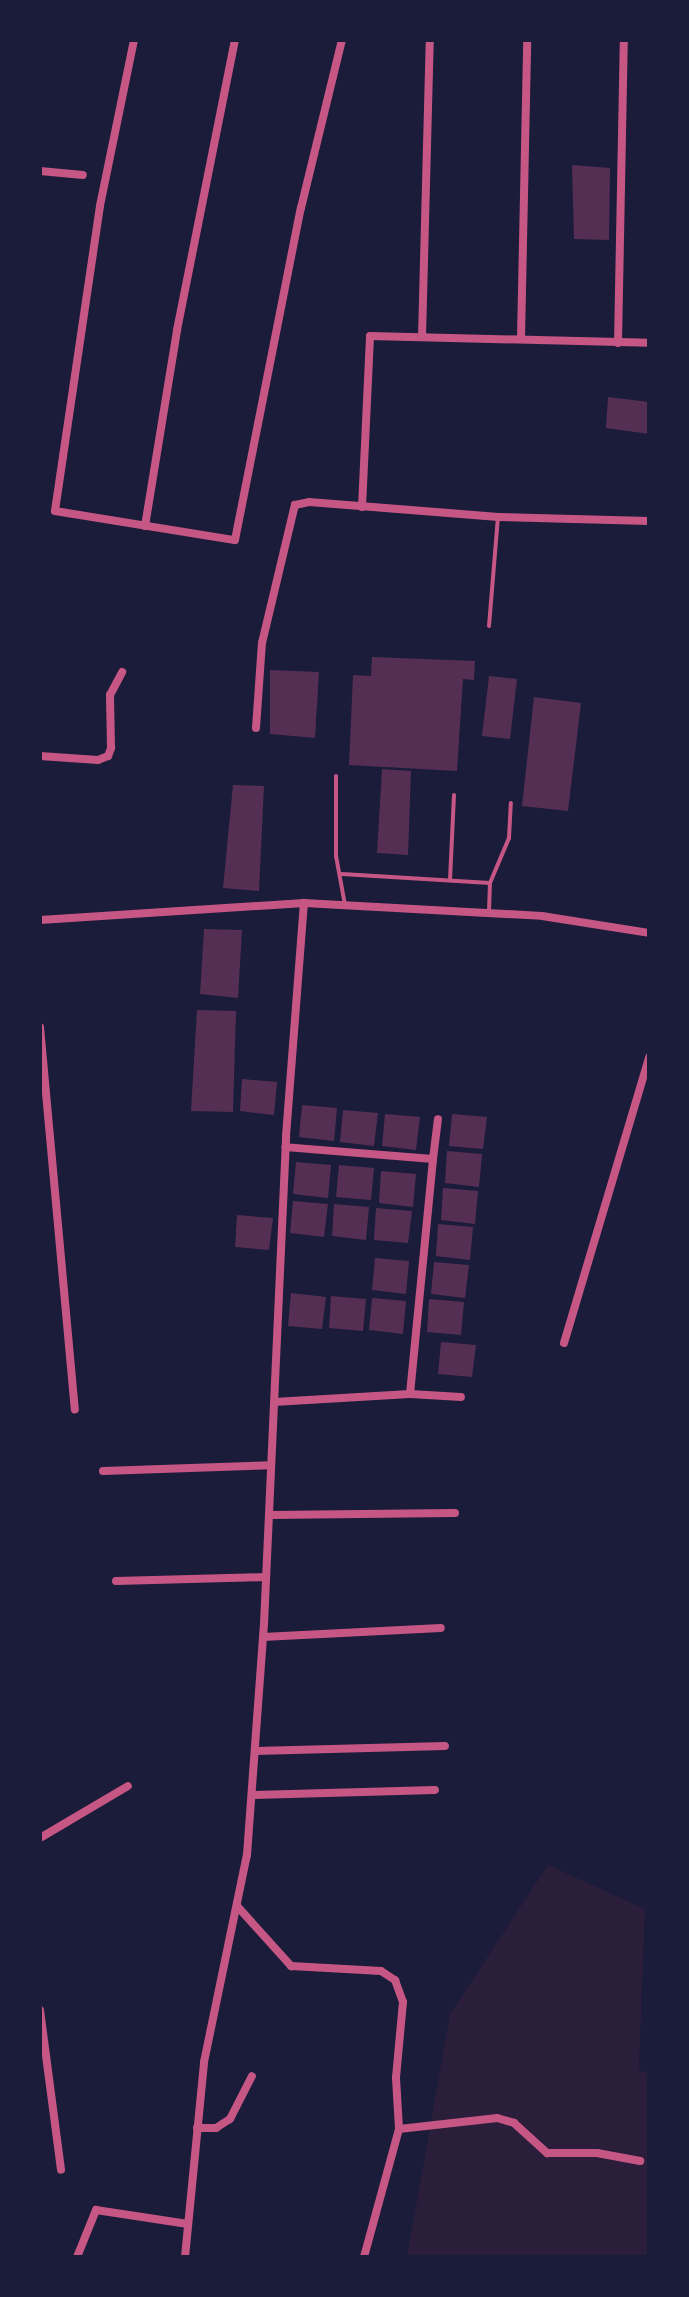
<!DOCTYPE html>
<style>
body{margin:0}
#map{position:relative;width:689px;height:2297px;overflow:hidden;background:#1b1b3a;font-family:"DM Sans",sans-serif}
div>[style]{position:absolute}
.green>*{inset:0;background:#2a1e3b}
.building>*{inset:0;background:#542f53}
.service>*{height:4px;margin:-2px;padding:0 2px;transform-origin:2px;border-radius:2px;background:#c65784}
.minor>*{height:8px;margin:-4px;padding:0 4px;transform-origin:4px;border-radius:4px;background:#c65784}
span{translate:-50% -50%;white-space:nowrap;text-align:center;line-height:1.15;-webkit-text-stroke:6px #1b1b3a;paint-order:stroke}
.frame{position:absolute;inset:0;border:42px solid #1b1b3a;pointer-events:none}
</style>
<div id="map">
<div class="green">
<div style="clip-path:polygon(548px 1865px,645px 1909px,639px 2069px,649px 2075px,649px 2257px,407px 2257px,450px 2014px)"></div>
</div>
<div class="building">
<div style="clip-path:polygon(572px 165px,610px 168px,609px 240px,574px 239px)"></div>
<div style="clip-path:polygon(608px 397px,649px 402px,649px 434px,606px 428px)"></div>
<div style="clip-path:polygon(372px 657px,475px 661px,474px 680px,463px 679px,457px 771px,349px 765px,353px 675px,371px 676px)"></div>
<div style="clip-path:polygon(270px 670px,319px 672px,315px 738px,270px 734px)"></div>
<div style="clip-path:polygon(489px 676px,517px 679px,510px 739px,482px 736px)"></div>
<div style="clip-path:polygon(534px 697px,581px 703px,568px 811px,522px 806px)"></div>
<div style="clip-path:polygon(382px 769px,411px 771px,408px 855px,377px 853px)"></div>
<div style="clip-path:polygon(233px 785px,264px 786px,259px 891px,223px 888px)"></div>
<div style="clip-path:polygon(204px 929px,242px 930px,238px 998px,200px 994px)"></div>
<div style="clip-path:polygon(197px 1010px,236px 1011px,233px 1112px,191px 1111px)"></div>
<div style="clip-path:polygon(242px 1079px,277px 1082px,274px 1115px,240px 1111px)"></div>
<div style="clip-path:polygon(302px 1105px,337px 1108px,334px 1141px,299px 1137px)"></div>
<div style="clip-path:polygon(343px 1110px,378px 1113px,374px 1146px,340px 1142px)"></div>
<div style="clip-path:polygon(385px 1114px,420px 1117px,416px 1150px,382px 1146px)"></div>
<div style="clip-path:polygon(452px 1114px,487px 1117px,483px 1149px,449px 1146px)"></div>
<div style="clip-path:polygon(447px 1151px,482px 1154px,479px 1187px,445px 1183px)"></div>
<div style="clip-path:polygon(296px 1162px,331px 1165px,328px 1198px,293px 1194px)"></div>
<div style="clip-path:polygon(339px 1165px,374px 1168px,371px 1200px,336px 1197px)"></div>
<div style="clip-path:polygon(381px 1171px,416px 1174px,413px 1207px,379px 1203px)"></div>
<div style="clip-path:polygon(443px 1188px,478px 1191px,475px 1224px,441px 1220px)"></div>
<div style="clip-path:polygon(293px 1201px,328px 1204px,324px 1237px,290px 1233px)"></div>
<div style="clip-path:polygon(334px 1204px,369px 1207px,366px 1240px,332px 1236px)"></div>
<div style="clip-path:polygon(376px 1208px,412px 1211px,408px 1243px,374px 1240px)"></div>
<div style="clip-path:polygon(237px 1215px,273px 1218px,269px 1250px,235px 1247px)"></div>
<div style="clip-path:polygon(438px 1224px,473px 1227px,470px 1260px,436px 1256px)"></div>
<div style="clip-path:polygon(375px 1258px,409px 1261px,406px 1294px,372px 1290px)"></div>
<div style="clip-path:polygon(434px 1262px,469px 1265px,465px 1298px,431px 1294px)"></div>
<div style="clip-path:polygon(291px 1293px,326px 1297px,322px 1329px,288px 1326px)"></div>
<div style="clip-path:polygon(331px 1296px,366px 1299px,363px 1331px,329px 1328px)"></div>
<div style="clip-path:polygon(372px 1298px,406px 1301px,403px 1334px,369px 1330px)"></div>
<div style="clip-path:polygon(429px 1299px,464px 1302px,461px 1335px,427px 1332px)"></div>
<div style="clip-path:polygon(441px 1342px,476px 1345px,472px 1377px,438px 1374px)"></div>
</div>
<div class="service">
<div style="left:489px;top:626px;width:109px;rotate:-85.3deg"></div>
<div style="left:336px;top:776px;width:80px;rotate:90deg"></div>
<div style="left:336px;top:856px;width:50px;rotate:79.6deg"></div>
<div style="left:342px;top:874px;width:148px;rotate:3.5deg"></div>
<div style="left:450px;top:880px;width:85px;rotate:-87.3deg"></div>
<div style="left:489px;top:911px;width:28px;rotate:-88deg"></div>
<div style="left:490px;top:883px;width:49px;rotate:-67.1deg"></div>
<div style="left:509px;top:838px;width:35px;rotate:-87deg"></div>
</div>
<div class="minor">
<div style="left:134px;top:40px;width:169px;rotate:101.6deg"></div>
<div style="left:100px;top:206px;width:308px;rotate:98.4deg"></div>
<div style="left:55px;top:511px;width:182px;rotate:9.2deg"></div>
<div style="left:235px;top:540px;width:338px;rotate:-78.8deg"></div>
<div style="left:301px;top:208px;width:173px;rotate:-76.3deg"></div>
<div style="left:40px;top:171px;width:43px;rotate:5.3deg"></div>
<div style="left:422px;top:337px;width:297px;rotate:-88.5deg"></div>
<div style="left:521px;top:338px;width:298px;rotate:-88.8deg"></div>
<div style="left:618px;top:343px;width:303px;rotate:-88.9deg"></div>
<div style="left:362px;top:507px;width:171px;rotate:-87.3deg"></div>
<div style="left:370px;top:336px;width:279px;rotate:1.4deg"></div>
<div style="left:145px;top:526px;width:199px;rotate:-80.7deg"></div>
<div style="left:177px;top:330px;width:296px;rotate:-78.7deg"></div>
<div style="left:256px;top:728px;width:85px;rotate:-86deg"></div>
<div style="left:262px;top:643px;width:142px;rotate:-76.6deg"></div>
<div style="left:295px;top:505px;width:14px;rotate:-12deg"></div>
<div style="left:309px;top:502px;width:190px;rotate:4.5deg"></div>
<div style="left:498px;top:517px;width:151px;rotate:1.5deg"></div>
<div style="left:40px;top:756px;width:58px;rotate:3.9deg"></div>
<div style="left:98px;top:760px;width:11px;rotate:-22deg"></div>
<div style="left:108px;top:756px;width:9px;rotate:-69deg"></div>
<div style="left:111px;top:748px;width:53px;rotate:-91.1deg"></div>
<div style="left:110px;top:695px;width:26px;rotate:-62deg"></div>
<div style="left:40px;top:920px;width:265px;rotate:-3.7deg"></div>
<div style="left:304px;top:903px;width:238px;rotate:3.1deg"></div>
<div style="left:542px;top:916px;width:108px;rotate:9deg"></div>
<div style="left:40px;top:1027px;width:384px;rotate:84.8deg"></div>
<div style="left:433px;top:1159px;width:40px;rotate:-82.9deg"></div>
<div style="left:564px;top:1343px;width:298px;rotate:-73.4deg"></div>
<div style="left:410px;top:1394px;width:51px;rotate:3.4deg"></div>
<div style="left:274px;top:1402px;width:136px;rotate:-3.4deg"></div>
<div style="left:410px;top:1394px;width:236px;rotate:-84.4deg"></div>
<div style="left:433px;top:1159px;width:148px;rotate:-175.4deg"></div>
<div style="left:103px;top:1471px;width:168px;rotate:-2deg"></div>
<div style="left:269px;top:1515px;width:186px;rotate:-0.6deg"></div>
<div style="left:116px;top:1581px;width:150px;rotate:-1.5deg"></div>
<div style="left:263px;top:1637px;width:178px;rotate:-2.9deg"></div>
<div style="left:255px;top:1751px;width:190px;rotate:-1.5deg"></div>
<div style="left:252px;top:1795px;width:183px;rotate:-1.6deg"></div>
<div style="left:40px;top:1838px;width:102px;rotate:-30.6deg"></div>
<div style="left:237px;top:1906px;width:81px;rotate:48deg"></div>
<div style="left:291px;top:1966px;width:90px;rotate:3.2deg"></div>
<div style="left:381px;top:1971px;width:17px;rotate:33deg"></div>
<div style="left:395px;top:1980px;width:23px;rotate:70deg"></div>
<div style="left:403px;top:2002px;width:76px;rotate:95.3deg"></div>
<div style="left:396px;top:2078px;width:51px;rotate:86.6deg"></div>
<div style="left:399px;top:2129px;width:133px;rotate:105.3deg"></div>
<div style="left:40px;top:2010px;width:161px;rotate:82.5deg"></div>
<div style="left:197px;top:2128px;width:19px"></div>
<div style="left:216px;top:2128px;width:17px;rotate:-33deg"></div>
<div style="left:230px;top:2119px;width:48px;rotate:-62.9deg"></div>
<div style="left:399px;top:2129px;width:99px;rotate:-6.4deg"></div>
<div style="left:497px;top:2118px;width:18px;rotate:16deg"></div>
<div style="left:514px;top:2123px;width:45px;rotate:42.3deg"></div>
<div style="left:547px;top:2153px;width:50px"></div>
<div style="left:597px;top:2153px;width:44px;rotate:10.5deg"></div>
<div style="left:77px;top:2257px;width:51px;rotate:-68deg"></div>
<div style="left:96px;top:2210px;width:93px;rotate:8.7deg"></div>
<div style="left:185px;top:2257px;width:196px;rotate:-84.4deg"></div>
<div style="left:204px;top:2062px;width:211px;rotate:-78.3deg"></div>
<div style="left:247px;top:1855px;width:232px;rotate:-85.8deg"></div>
<div style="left:264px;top:1624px;width:488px;rotate:-87.4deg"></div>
<div style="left:286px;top:1136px;width:234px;rotate:-85.6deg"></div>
</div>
<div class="frame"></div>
</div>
